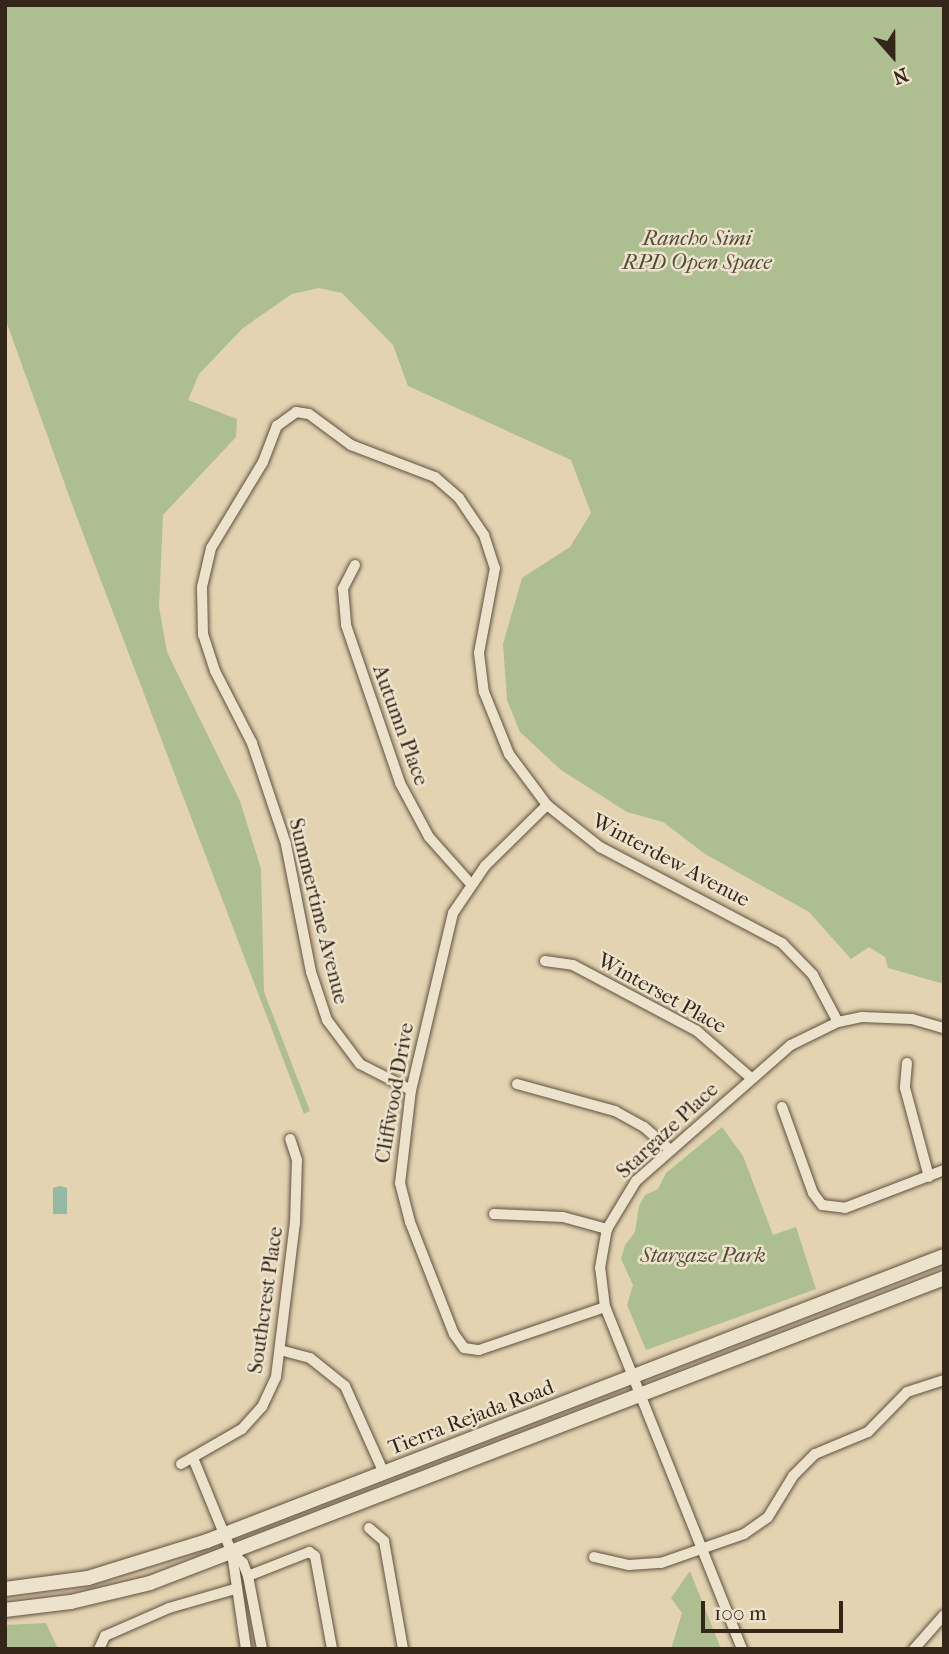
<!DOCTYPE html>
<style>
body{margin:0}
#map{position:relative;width:949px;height:1654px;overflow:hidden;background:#e3d3b1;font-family:"IM FELL French Canon",serif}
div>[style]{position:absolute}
.green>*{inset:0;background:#adbe91}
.water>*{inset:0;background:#96b9a6}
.roads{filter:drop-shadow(0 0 2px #605140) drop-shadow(0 0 2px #605140)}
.minor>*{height:10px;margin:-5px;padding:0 5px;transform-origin:5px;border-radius:5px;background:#ede2cc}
.secondary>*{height:14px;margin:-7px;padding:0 7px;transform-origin:7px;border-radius:7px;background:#ede2cc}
span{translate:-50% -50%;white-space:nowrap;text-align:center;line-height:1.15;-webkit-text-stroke:5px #ede2cc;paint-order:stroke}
.park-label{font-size:21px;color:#534c38;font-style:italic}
.street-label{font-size:21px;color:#35261a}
.frame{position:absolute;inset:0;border:7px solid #35261a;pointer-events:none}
.north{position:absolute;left:858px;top:21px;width:70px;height:70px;-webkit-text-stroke:5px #ede2cc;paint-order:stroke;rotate:159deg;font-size:19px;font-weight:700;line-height:28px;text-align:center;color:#35261a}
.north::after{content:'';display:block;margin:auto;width:24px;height:32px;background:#35261a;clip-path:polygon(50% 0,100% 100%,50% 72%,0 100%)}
.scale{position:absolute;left:701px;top:1601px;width:142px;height:32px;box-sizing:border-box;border:4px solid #35261a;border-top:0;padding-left:9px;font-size:21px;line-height:24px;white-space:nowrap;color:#35261a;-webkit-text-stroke:5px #ede2cc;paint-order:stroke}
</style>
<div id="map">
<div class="green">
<div style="clip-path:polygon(5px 5px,944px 5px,944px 984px,888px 968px,885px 957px,869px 947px,851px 959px,809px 912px,705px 854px,663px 822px,627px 812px,561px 770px,520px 732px,507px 700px,503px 644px,522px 578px,570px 547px,591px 513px,571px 460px,408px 386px,393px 345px,342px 293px,319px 288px,292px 294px,243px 328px,199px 374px,188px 400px,237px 419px,236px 437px,163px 515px,159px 607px,167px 652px,240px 801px,261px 869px,264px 992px,310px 1111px,304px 1114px,76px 515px,5px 318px)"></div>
<div style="clip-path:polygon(722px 1127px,743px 1156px,773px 1235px,796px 1227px,816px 1289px,646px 1350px,627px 1305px,633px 1285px,621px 1259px,625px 1245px,635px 1232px,639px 1206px,645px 1195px,658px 1189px,666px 1173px)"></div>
<div style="clip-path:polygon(690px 1571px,721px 1649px,671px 1649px,682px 1613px,671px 1598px)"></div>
<div style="clip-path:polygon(46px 1623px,58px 1649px,5px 1649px,5px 1625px)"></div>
</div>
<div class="water">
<div style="clip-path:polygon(60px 1186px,67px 1188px,67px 1214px,53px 1214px,53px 1188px)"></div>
</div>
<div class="roads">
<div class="minor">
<div style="left:355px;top:565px;width:27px;rotate:117deg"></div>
<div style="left:343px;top:589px;width:36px;rotate:85deg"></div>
<div style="left:346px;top:625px;width:167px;rotate:71.1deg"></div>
<div style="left:400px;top:783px;width:61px;rotate:61.8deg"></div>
<div style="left:429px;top:837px;width:62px;rotate:48.3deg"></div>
<div style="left:547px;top:805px;width:87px;rotate:135.5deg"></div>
<div style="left:485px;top:866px;width:57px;rotate:124.2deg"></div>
<div style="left:453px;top:913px;width:182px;rotate:103.3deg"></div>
<div style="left:411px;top:1090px;width:94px;rotate:96.7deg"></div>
<div style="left:400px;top:1183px;width:40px;rotate:75.6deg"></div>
<div style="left:410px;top:1222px;width:120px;rotate:68.6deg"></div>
<div style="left:454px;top:1334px;width:17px;rotate:54deg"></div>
<div style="left:464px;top:1348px;width:15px;rotate:8deg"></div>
<div style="left:479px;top:1350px;width:133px;rotate:-18.8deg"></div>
<div style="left:545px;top:961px;width:28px;rotate:8deg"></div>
<div style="left:573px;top:965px;width:140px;rotate:28deg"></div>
<div style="left:697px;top:1031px;width:72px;rotate:41deg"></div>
<div style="left:907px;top:1063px;width:25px;rotate:95deg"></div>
<div style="left:905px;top:1088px;width:92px;rotate:74.9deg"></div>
<div style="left:517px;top:1084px;width:102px;rotate:15.4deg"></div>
<div style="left:615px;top:1111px;width:33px;rotate:29deg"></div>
<div style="left:644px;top:1127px;width:35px;rotate:41deg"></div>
<div style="left:411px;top:1090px;width:57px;rotate:-153deg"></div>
<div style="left:360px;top:1064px;width:55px;rotate:-126.9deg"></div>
<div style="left:327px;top:1020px;width:51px;rotate:-108.4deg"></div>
<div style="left:311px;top:972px;width:130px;rotate:-101.1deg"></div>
<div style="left:286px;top:844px;width:107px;rotate:-108.6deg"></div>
<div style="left:252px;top:743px;width:81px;rotate:-117.2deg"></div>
<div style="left:215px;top:671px;width:38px;rotate:-108deg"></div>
<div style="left:203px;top:635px;width:48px;rotate:-91.2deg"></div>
<div style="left:202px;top:587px;width:40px;rotate:-77deg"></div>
<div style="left:211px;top:548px;width:100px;rotate:-58.8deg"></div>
<div style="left:263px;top:462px;width:39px;rotate:-69deg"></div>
<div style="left:277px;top:426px;width:24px;rotate:-36deg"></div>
<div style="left:296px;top:412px;width:13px;rotate:9deg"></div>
<div style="left:309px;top:414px;width:52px;rotate:36.4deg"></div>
<div style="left:351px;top:445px;width:90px;rotate:20.9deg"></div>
<div style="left:435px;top:477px;width:32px;rotate:41deg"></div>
<div style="left:459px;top:498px;width:45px;rotate:56deg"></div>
<div style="left:484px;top:535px;width:35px;rotate:72deg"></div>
<div style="left:495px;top:568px;width:86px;rotate:100.7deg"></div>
<div style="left:479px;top:653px;width:39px;rotate:83deg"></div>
<div style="left:484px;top:692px;width:67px;rotate:68deg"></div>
<div style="left:509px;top:754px;width:64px;rotate:53.3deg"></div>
<div style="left:547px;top:805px;width:68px;rotate:38.4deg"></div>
<div style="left:600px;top:847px;width:206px;rotate:27.8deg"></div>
<div style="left:782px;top:943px;width:45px;rotate:45.9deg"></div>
<div style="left:813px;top:975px;width:53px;rotate:62deg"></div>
<div style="left:782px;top:1107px;width:91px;rotate:70.2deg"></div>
<div style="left:813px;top:1193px;width:15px;rotate:53deg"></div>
<div style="left:822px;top:1205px;width:23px;rotate:7deg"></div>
<div style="left:845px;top:1208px;width:106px;rotate:-21deg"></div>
<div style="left:494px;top:1214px;width:69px;rotate:2.5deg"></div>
<div style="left:563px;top:1217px;width:46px;rotate:15.3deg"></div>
<div style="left:280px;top:1350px;width:31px;rotate:15deg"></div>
<div style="left:310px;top:1358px;width:45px;rotate:38.7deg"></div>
<div style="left:345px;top:1386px;width:95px;rotate:65.9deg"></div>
<div style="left:193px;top:1458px;width:103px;rotate:67.7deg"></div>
<div style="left:232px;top:1553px;width:97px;rotate:81.7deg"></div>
<div style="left:181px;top:1464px;width:70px;rotate:-29.8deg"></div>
<div style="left:242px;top:1429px;width:30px;rotate:-48deg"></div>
<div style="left:262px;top:1407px;width:33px;rotate:-65deg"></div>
<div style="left:276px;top:1377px;width:155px;rotate:-83deg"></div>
<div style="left:295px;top:1223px;width:63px;rotate:-88.2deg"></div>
<div style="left:297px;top:1160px;width:22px;rotate:-108deg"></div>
<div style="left:369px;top:1528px;width:20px;rotate:41deg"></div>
<div style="left:384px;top:1541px;width:110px;rotate:80deg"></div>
<div style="left:232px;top:1553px;width:15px;rotate:42deg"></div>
<div style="left:243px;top:1563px;width:14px;rotate:69deg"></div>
<div style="left:248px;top:1576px;width:74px;rotate:79.1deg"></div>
<div style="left:594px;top:1557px;width:36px;rotate:13deg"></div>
<div style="left:629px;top:1565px;width:32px;rotate:-4deg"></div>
<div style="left:661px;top:1563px;width:88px;rotate:-19.3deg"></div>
<div style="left:744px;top:1534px;width:29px;rotate:-35deg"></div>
<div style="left:768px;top:1517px;width:48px;rotate:-58.6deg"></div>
<div style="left:793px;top:1476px;width:31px;rotate:-45deg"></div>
<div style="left:815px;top:1454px;width:57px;rotate:-22.5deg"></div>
<div style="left:868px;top:1432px;width:56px;rotate:-45.7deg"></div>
<div style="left:907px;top:1392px;width:39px;rotate:-18deg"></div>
<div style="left:248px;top:1576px;width:66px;rotate:-21.5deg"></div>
<div style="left:309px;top:1552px;width:7px;rotate:34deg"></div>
<div style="left:315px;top:1556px;width:95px;rotate:79.6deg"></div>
<div style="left:99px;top:1649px;width:14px;rotate:-65deg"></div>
<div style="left:105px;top:1636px;width:70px;rotate:-23.6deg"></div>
<div style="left:169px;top:1608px;width:69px;rotate:-16.1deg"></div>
<div style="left:742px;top:1649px;width:368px;rotate:-111.8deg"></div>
<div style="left:605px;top:1307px;width:39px;rotate:-97deg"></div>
<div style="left:600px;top:1268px;width:40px;rotate:-80deg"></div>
<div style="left:607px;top:1229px;width:56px;rotate:-58.9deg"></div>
<div style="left:636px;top:1181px;width:206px;rotate:-41.3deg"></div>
<div style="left:791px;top:1045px;width:52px;rotate:-26.1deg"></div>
<div style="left:838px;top:1022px;width:25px;rotate:-12deg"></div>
<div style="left:862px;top:1017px;width:50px;rotate:2.3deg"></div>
<div style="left:912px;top:1019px;width:33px;rotate:16deg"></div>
<div style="left:914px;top:1649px;width:45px;rotate:-48.6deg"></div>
</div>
<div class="secondary">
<div style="left:5px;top:1589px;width:84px;rotate:-7.5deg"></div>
<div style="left:88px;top:1578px;width:125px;rotate:-17.3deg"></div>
<div style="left:207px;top:1541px;width:790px;rotate:-21.14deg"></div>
<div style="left:5px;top:1610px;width:66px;rotate:-6.9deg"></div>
<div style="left:71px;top:1602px;width:81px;rotate:-13.5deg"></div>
<div style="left:150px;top:1583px;width:851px;rotate:-21.01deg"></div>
</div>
</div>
<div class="park-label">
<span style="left:697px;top:250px">Rancho Simi<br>RPD Open Space</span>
<span style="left:703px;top:1255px">Stargaze Park</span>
</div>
<div class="street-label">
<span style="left:401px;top:725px;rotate:70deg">Autumn Place</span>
<span style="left:671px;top:860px;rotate:28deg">Winterdew Avenue</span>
<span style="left:319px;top:911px;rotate:76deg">Summertime Avenue</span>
<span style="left:662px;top:993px;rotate:29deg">Winterset Place</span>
<span style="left:394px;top:1093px;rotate:-80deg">Cliffwood Drive</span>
<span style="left:667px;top:1130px;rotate:-43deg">Stargaze Place</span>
<span style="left:265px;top:1300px;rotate:-82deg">Southcrest Place</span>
<span style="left:471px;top:1417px;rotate:-21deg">Tierra Rejada Road</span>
</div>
<div class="frame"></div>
<div class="north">N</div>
<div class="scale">100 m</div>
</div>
